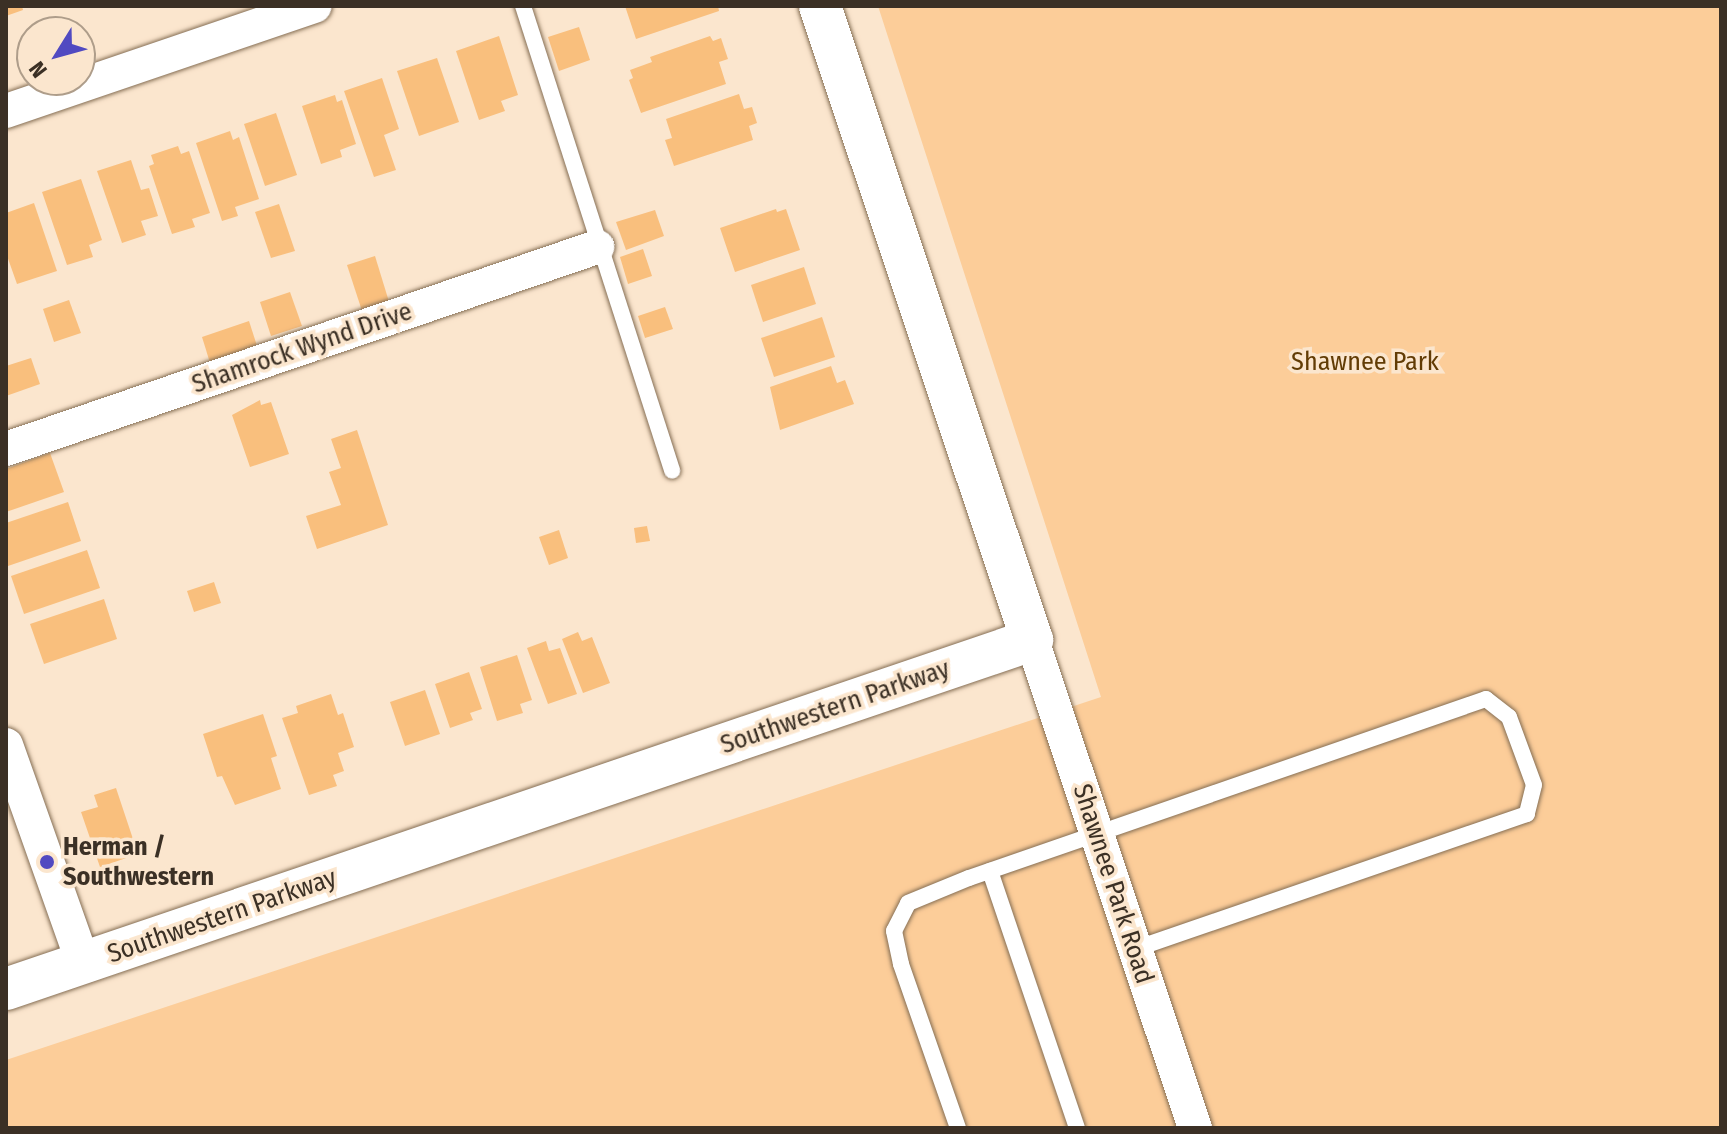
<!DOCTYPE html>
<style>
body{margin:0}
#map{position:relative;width:1727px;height:1134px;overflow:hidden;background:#fbe6ce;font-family:"Fira Sans Condensed",sans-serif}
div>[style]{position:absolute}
.green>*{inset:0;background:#fccd99}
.building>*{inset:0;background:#f9bf7d}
.roads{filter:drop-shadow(0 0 2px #856e54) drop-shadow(0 0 2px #856e54)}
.service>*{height:16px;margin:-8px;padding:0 8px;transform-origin:8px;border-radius:8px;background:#fff}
.minor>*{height:34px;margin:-17px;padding:0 17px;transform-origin:17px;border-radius:17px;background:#fff}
.tertiary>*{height:42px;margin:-21px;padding:0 21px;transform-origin:21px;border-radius:21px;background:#fff}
.dots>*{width:22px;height:22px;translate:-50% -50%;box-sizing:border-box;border:4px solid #fbe6ce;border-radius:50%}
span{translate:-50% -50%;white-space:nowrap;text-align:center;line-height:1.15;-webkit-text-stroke:7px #fbe6ce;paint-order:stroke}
.street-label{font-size:26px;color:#3b3025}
.park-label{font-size:26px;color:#623c05}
.poi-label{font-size:26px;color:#3b3025;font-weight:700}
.left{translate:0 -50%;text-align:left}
.frame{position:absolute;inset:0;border:8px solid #3b3025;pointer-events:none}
.north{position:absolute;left:16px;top:16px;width:80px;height:80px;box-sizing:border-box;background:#fbe6ce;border:2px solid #ae9d8a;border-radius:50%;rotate:233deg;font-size:22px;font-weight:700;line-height:32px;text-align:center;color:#3b3025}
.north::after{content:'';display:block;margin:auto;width:28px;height:36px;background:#514ac1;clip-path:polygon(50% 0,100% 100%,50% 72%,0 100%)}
</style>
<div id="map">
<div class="green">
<div style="clip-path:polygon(878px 6px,1721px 6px,1721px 1128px,6px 1128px,6px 1060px,1101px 697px)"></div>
</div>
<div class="building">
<div style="clip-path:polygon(6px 6px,22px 6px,23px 10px,6px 16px)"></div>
<div style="clip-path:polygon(625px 6px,718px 6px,719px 11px,636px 39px)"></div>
<div style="clip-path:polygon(579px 27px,590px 60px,559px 71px,548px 37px)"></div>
<div style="clip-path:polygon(499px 36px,518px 95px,501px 101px,505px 111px,479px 120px,456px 51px)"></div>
<div style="clip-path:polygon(710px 36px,713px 41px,721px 38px,728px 59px,719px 62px,726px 84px,641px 113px,629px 80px,633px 78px,630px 70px,652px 62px,650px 57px)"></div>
<div style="clip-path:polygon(437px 58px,459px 122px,419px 136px,397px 71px)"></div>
<div style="clip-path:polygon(382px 78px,399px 129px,384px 135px,396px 170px,374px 177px,344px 91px)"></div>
<div style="clip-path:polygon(739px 94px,744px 109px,752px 107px,757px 123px,749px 126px,753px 140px,674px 166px,665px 140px,672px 138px,666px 119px)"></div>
<div style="clip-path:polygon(335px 95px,337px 102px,342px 100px,356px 144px,340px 150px,342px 157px,321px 164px,302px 106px)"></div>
<div style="clip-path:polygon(276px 113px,297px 175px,265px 186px,244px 124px)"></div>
<div style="clip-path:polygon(230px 131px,233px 140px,239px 137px,259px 199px,235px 207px,238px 216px,222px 221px,196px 143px)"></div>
<div style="clip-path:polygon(178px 146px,181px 154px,189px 151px,210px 213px,192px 219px,195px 227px,172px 234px,149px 166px,154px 164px,151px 155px)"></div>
<div style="clip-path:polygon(131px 160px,141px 190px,149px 188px,158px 216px,141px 221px,146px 235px,122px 243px,97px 171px)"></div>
<div style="clip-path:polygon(81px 179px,102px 240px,89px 245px,93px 257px,67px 265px,42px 192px)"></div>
<div style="clip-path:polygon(34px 203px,57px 271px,17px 284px,6px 253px,6px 213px)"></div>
<div style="clip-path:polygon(279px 204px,295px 251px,271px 258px,255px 212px)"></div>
<div style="clip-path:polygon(776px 209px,777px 212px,786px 209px,800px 250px,735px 272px,720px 228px)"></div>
<div style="clip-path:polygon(655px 210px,664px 236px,626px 250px,616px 222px)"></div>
<div style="clip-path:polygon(643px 249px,652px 276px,628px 284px,620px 257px)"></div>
<div style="clip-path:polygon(375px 256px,390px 305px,363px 314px,347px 265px)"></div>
<div style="clip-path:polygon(804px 267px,816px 304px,763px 322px,751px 285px)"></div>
<div style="clip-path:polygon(290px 292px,302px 326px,271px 336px,260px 302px)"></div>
<div style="clip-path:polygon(69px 300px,81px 333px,54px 342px,43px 309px)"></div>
<div style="clip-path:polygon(665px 307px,673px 329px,645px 338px,638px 316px)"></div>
<div style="clip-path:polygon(822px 317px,835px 357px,774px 377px,761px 338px)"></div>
<div style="clip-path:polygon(249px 321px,258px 349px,211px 366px,202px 337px)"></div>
<div style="clip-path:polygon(31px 358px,40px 384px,6px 396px,6px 366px)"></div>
<div style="clip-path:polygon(831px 366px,837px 383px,845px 380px,854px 404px,780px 430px,770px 387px)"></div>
<div style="clip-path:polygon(260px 400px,261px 405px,271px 402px,289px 454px,250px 467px,232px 415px)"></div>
<div style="clip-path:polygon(357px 430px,388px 525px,317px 549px,306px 516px,341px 505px,329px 472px,341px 468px,331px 439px)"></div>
<div style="clip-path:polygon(50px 453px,64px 492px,6px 512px,6px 469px)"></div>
<div style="clip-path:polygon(68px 502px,81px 541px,8px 566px,6px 523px)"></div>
<div style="clip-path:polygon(647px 526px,650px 541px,636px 543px,634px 528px)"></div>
<div style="clip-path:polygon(559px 530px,568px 558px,549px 565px,539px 537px)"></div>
<div style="clip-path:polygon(87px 550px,100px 588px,24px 614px,11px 576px)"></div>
<div style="clip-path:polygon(214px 582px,221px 603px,194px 612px,187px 591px)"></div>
<div style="clip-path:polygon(104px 599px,117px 639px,44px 664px,30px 624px)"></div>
<div style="clip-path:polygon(578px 632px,582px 641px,592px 637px,610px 683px,583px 693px,562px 639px)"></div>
<div style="clip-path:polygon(546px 641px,549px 651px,560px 648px,577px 694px,548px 704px,527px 648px)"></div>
<div style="clip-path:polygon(517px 655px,532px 700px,520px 704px,523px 713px,497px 721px,480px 667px)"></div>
<div style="clip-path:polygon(469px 672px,482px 709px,470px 713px,473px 720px,450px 728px,435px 684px)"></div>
<div style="clip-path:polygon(425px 690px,440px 734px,405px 746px,390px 702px)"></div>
<div style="clip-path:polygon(331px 694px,338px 715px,343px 713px,354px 747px,338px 753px,344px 771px,333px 775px,337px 786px,309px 795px,282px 718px,298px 713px,296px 706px)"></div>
<div style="clip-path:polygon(263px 714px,277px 756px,271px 758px,281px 789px,235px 805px,222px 776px,217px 777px,203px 734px)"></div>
<div style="clip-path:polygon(116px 788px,138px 854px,100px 867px,81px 812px,98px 807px,94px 795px)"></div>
</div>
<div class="roads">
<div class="service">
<div style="left:523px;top:6px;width:488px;rotate:72.2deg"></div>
<div style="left:990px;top:871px;width:271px;rotate:71.3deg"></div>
<div style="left:958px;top:1128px;width:174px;rotate:-109.2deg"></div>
<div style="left:901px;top:964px;width:34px;rotate:-102deg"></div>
<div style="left:894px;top:931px;width:31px;rotate:-63deg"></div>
<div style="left:908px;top:903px;width:66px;rotate:-22.3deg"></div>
<div style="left:969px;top:878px;width:547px;rotate:-19.1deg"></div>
<div style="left:1486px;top:699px;width:29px;rotate:38deg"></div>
<div style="left:1509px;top:717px;width:72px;rotate:69.8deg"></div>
<div style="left:1534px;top:785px;width:30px;rotate:104deg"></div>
<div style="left:1527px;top:814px;width:415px;rotate:161deg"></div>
</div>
<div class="minor">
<div style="left:6px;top:111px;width:326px;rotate:-18.8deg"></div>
<div style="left:6px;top:449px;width:625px;rotate:-18.87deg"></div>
<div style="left:1032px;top:640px;width:515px;rotate:71.53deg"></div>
<div style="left:6px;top:745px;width:231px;rotate:70.5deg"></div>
</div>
<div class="tertiary">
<div style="left:6px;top:989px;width:1084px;rotate:-18.79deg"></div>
<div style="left:1032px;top:640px;width:669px;rotate:-108.49deg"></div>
</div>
</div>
<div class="dots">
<div style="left:47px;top:862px;background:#514ac1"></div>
</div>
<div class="street-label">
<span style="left:302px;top:348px;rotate:-19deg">Shamrock Wynd Drive</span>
<span style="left:835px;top:707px;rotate:-19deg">Southwestern Parkway</span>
<span style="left:1113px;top:884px;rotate:72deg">Shawnee Park Road</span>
<span style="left:222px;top:916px;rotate:-19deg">Southwestern Parkway</span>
</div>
<div class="park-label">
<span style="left:1365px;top:362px">Shawnee Park</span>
</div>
<div class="poi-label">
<span class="left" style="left:63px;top:862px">Herman /<br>Southwestern</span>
</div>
<div class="frame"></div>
<div class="north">N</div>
</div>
